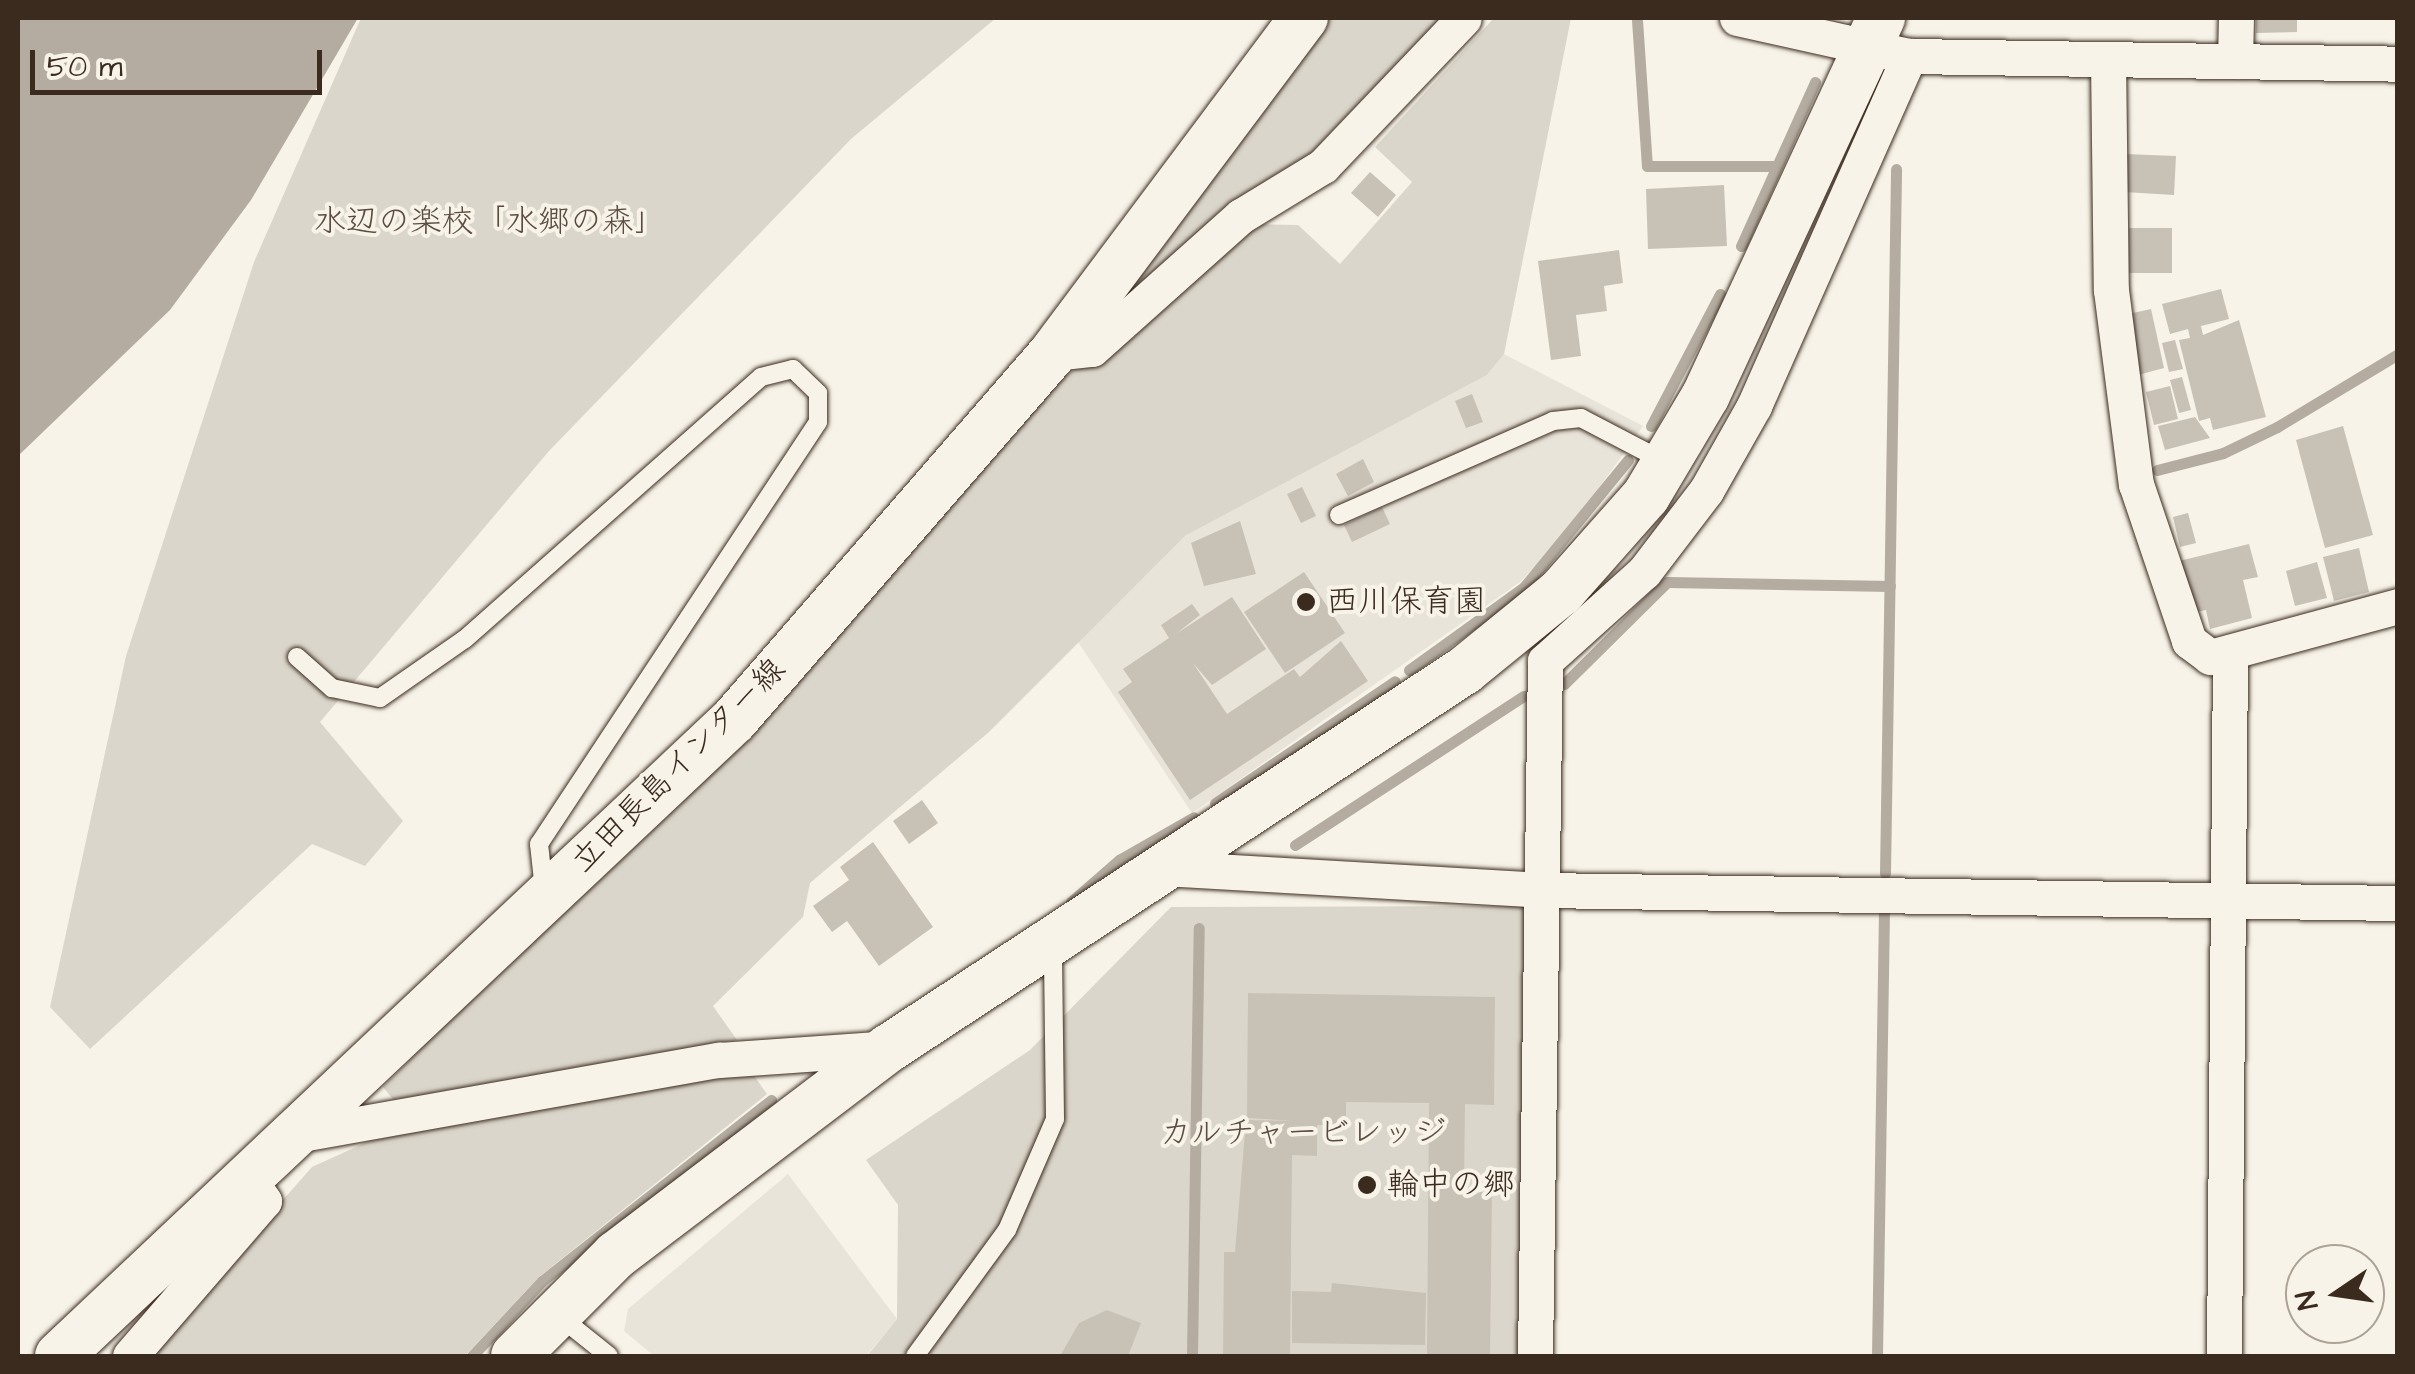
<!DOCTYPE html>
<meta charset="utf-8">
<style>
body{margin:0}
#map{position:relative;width:2415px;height:1374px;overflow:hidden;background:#f7f3e8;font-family:"Architects Daughter","Klee One",sans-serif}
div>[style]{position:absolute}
.built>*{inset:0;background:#e9e4d9}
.green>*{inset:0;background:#dbd6cb}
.water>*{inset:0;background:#b4aca0}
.stream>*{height:11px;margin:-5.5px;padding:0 5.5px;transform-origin:5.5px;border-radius:5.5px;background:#b4aca0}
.building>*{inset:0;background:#c8c1b6}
.roads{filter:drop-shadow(0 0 2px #3b2a1e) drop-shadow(0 0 2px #3b2a1e)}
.lane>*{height:18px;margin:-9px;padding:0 9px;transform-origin:9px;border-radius:9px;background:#f7f3e8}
.street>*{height:35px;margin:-17.5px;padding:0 17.5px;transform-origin:17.5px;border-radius:17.5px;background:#f7f3e8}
.secondary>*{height:48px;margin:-24px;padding:0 24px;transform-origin:24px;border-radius:24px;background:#f7f3e8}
.dots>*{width:28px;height:28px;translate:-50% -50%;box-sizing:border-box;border:5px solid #f7f3e8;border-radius:50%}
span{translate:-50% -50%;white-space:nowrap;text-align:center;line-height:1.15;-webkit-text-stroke:8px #f7f3e8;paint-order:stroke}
.park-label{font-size:32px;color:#5b4c41}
.poi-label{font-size:32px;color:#3b2a1e}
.left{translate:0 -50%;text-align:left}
.street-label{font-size:32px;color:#3b2a1e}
.frame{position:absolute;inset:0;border:20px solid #3b2a1e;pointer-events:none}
.north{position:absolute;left:2285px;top:1244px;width:100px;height:100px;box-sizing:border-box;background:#f7f3e8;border:2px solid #aca397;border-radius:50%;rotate:257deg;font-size:28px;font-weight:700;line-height:40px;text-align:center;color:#3b2a1e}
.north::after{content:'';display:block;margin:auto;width:35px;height:45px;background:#3b2a1e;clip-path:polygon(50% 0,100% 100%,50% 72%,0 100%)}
.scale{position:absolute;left:30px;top:50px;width:292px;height:45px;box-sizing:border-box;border:5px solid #3b2a1e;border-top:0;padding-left:12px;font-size:30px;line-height:35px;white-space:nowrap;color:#3b2a1e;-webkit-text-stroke:8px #f7f3e8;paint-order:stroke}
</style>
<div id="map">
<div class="built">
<div style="clip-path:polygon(1504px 354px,1643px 426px,1567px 533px,1520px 582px,1192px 813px,1078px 642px,1185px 536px,1487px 375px)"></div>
<div style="clip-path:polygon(788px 1174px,897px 1319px,866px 1356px,654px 1356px,624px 1331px,628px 1309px)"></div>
</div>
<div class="green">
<div style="clip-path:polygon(361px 18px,996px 18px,851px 139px,549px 451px,320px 722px,403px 821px,365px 866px,312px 844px,90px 1049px,50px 1007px,126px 656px,254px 262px)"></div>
<div style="clip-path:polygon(1325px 18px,1447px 18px,1358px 120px,1094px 339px)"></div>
<div style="clip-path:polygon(1494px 18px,1571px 18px,1504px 354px,1487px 375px,1185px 536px,989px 732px,810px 883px,803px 917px,713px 1006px,737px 1040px,396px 1103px,383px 1087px,905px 557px,1050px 386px,1113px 345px,1253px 224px,1298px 225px,1340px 264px,1412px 182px,1375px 147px)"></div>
<div style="clip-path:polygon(1530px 906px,1524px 1356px,867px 1356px,897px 1319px,898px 1205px,866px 1160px,1030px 1050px,1171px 907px)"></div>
<div style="clip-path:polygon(709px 1070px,750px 1070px,767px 1094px,539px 1277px,465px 1356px,145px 1356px,312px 1167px,369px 1141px)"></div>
</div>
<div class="water">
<div style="clip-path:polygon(18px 18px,358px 18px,251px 200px,170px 310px,18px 456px)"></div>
</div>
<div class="stream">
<div style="left:1637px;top:20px;width:146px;rotate:86.1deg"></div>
<div style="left:1647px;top:166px;width:130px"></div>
<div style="left:1741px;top:246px;width:180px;rotate:-65.7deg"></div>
<div style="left:1651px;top:426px;width:149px;rotate:-62.4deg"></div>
<div style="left:2157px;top:470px;width:68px;rotate:-14.4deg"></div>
<div style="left:2223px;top:453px;width:60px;rotate:-25.7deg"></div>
<div style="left:2277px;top:427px;width:141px;rotate:-31.1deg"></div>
<div style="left:1409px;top:670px;width:142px;rotate:-35.8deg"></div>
<div style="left:1524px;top:587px;width:164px;rotate:-50.7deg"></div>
<div style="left:1564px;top:684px;width:145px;rotate:-44.7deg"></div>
<div style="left:1667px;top:582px;width:223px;rotate:1deg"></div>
<div style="left:1215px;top:803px;width:217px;rotate:-34.1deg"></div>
<div style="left:1295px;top:845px;width:273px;rotate:-33.1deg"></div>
<div style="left:1885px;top:873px;width:704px;rotate:-89.1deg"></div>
<div style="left:1071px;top:902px;width:64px;rotate:-41.2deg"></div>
<div style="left:1119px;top:860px;width:86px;rotate:-29.8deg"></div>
<div style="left:472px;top:1356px;width:103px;rotate:-47deg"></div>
<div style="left:542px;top:1281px;width:292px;rotate:-38.3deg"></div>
<div style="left:1192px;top:1356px;width:428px;rotate:-89.1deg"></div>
<div style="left:1877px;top:1356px;width:444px;rotate:-89.1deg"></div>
</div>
<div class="building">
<div style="clip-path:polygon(2256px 18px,2297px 18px,2297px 32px,2256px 33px)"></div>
<div style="clip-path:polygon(2125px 154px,2176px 156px,2174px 195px,2124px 192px)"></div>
<div style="clip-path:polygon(1370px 172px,1396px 195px,1378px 217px,1351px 193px)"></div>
<div style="clip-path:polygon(1724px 185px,1727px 246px,1648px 249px,1646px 189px)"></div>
<div style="clip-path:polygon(2129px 228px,2172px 228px,2172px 273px,2129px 273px)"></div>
<div style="clip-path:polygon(1619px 250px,1623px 283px,1604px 286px,1607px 311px,1576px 315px,1581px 356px,1551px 360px,1538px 261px)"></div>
<div style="clip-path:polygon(2221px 289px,2229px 319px,2201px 326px,2203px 335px,2239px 320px,2266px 417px,2213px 430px,2210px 418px,2199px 421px,2179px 340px,2190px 338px,2188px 329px,2170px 334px,2162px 304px)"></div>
<div style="clip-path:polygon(2151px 309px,2164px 368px,2138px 375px,2124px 315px)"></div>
<div style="clip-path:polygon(2175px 340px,2183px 369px,2169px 372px,2162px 343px)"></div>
<div style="clip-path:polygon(2182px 377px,2191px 410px,2179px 413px,2170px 380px)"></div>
<div style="clip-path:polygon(2170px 386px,2178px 419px,2154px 425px,2146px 392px)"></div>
<div style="clip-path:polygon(1472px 394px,1483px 422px,1466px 428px,1455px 401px)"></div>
<div style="clip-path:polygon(2195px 417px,2210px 438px,2165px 450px,2158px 426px)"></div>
<div style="clip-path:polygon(2343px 426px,2373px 535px,2325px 548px,2296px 440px)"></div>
<div style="clip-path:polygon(1363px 459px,1374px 482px,1348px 496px,1336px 474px)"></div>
<div style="clip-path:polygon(1302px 487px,1316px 516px,1301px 523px,1287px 494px)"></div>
<div style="clip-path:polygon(1382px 507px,1390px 524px,1352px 542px,1344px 525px)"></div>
<div style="clip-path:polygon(2188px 513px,2196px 543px,2180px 547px,2173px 517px)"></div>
<div style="clip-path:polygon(1240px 521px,1256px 574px,1204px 586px,1191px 543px)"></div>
<div style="clip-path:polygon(2249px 544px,2258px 577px,2243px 580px,2252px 618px,2210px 629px,2206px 610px,2188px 614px,2175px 562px)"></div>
<div style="clip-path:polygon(2359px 548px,2369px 592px,2334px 601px,2323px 557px)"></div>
<div style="clip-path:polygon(2317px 562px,2327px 598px,2295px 606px,2286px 571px)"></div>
<div style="clip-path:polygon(1304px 572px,1345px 633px,1285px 673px,1244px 612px)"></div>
<div style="clip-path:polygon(1232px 597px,1266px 649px,1212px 685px,1193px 663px,1227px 714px,1294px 669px,1300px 677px,1341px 641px,1368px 681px,1190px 800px,1118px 692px,1132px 682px,1123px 669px,1169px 638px,1161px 625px,1192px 604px,1200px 615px,1176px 634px)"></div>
<div style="clip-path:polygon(922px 800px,938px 823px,909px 844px,893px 821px)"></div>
<div style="clip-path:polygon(873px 842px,933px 927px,879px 966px,847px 921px,832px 932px,813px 906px,849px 880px,840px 867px)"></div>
<div style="clip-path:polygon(1248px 993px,1495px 997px,1494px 1105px,1465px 1104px,1464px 1189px,1492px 1189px,1490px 1356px,1427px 1356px,1429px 1103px,1346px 1102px,1346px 1125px,1317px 1125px,1317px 1156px,1292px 1155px,1290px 1356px,1223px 1356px,1224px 1252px,1235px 1252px,1246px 1120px,1294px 1121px,1247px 1118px)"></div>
<div style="clip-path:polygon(1332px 1283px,1426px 1293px,1425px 1345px,1292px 1343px,1292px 1291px,1331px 1292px)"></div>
<div style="clip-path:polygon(1107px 1310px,1141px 1323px,1128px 1356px,1060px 1356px,1079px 1323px)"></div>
</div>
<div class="roads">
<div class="lane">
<div style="left:1339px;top:515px;width:234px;rotate:-23.7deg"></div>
<div style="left:1553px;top:421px;width:28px;rotate:-6deg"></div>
<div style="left:1581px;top:418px;width:95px;rotate:27.6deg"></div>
<div style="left:297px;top:657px;width:47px;rotate:41.5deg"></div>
<div style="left:332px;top:688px;width:49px;rotate:11.8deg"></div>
<div style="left:380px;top:698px;width:103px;rotate:-34.8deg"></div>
<div style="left:465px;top:639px;width:395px;rotate:-41.5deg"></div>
<div style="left:761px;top:377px;width:33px;rotate:-14deg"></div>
<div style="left:793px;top:369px;width:35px;rotate:44deg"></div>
<div style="left:818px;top:393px;width:29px;rotate:90deg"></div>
<div style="left:818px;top:422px;width:506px;rotate:123.47deg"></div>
<div style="left:539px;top:844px;width:45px;rotate:83.7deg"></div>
<div style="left:559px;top:1316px;width:64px;rotate:38.7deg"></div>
<div style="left:915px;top:1356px;width:156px;rotate:-53.9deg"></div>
<div style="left:1007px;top:1230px;width:121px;rotate:-66.6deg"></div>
<div style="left:1055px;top:1119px;width:174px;rotate:-90.7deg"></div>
</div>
<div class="street">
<div style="left:1737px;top:18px;width:176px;rotate:12.5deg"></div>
<div style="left:1909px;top:56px;width:489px;rotate:0.9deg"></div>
<div style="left:2108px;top:59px;width:231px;rotate:89.3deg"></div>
<div style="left:2111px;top:290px;width:196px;rotate:82.7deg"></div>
<div style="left:2136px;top:484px;width:166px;rotate:71.3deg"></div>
<div style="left:2189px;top:641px;width:26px;rotate:37deg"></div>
<div style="left:2210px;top:657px;width:195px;rotate:-15.2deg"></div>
<div style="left:2235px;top:61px;width:43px;rotate:-88.7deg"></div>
<div style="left:1053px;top:353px;width:39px;rotate:-6deg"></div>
<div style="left:1092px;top:349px;width:200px;rotate:-41.8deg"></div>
<div style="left:1241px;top:216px;width:96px;rotate:-31.4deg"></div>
<div style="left:1323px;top:166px;width:204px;rotate:-46.4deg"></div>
<div style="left:1163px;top:868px;width:380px;rotate:3.3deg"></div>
<div style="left:1542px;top:890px;width:856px;rotate:0.87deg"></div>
<div style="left:296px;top:1135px;width:430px;rotate:-10.1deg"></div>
<div style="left:719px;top:1060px;width:170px;rotate:-4deg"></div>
<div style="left:130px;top:1356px;width:205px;rotate:-49.2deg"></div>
<div style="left:264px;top:1201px;width:25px;rotate:-124deg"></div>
<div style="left:1535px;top:1356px;width:695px;rotate:-89.18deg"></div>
<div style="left:1545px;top:661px;width:133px;rotate:-42deg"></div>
<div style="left:1644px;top:572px;width:102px;rotate:-52.6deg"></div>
<div style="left:1706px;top:491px;width:98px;rotate:-60.5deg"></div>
<div style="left:1754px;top:406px;width:383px;rotate:-66.1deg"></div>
<div style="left:2224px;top:1356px;width:704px;rotate:-89.51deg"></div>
</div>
<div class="secondary">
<div style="left:59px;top:1356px;width:927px;rotate:-43.3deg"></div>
<div style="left:734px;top:720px;width:486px;rotate:-49deg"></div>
<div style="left:1053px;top:353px;width:419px;rotate:-53.2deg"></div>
<div style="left:515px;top:1356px;width:143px;rotate:-45deg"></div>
<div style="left:616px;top:1255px;width:343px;rotate:-37.2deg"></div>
<div style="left:889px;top:1048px;width:689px;rotate:-33.27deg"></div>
<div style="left:1465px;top:670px;width:124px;rotate:-39.1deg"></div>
<div style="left:1561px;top:592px;width:128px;rotate:-48.5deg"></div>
<div style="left:1646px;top:496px;width:117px;rotate:-59.3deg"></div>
<div style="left:1706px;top:395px;width:416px;rotate:-65.1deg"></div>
</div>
</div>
<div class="dots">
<div style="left:1306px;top:602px;background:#3b2a1e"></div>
<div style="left:1367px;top:1185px;background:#3b2a1e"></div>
</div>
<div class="park-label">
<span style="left:490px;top:222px">水辺の楽校「水郷の森」</span>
<span style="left:1303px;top:1133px">カルチャービレッジ</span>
</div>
<div class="poi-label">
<span class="left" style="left:1326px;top:602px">西川保育園</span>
<span class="left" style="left:1387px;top:1185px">輪中の郷</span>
</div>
<div class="street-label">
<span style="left:679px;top:766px;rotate:-45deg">立田長島インター線</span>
</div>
<div class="frame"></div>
<div class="north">N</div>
<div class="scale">50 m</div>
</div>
